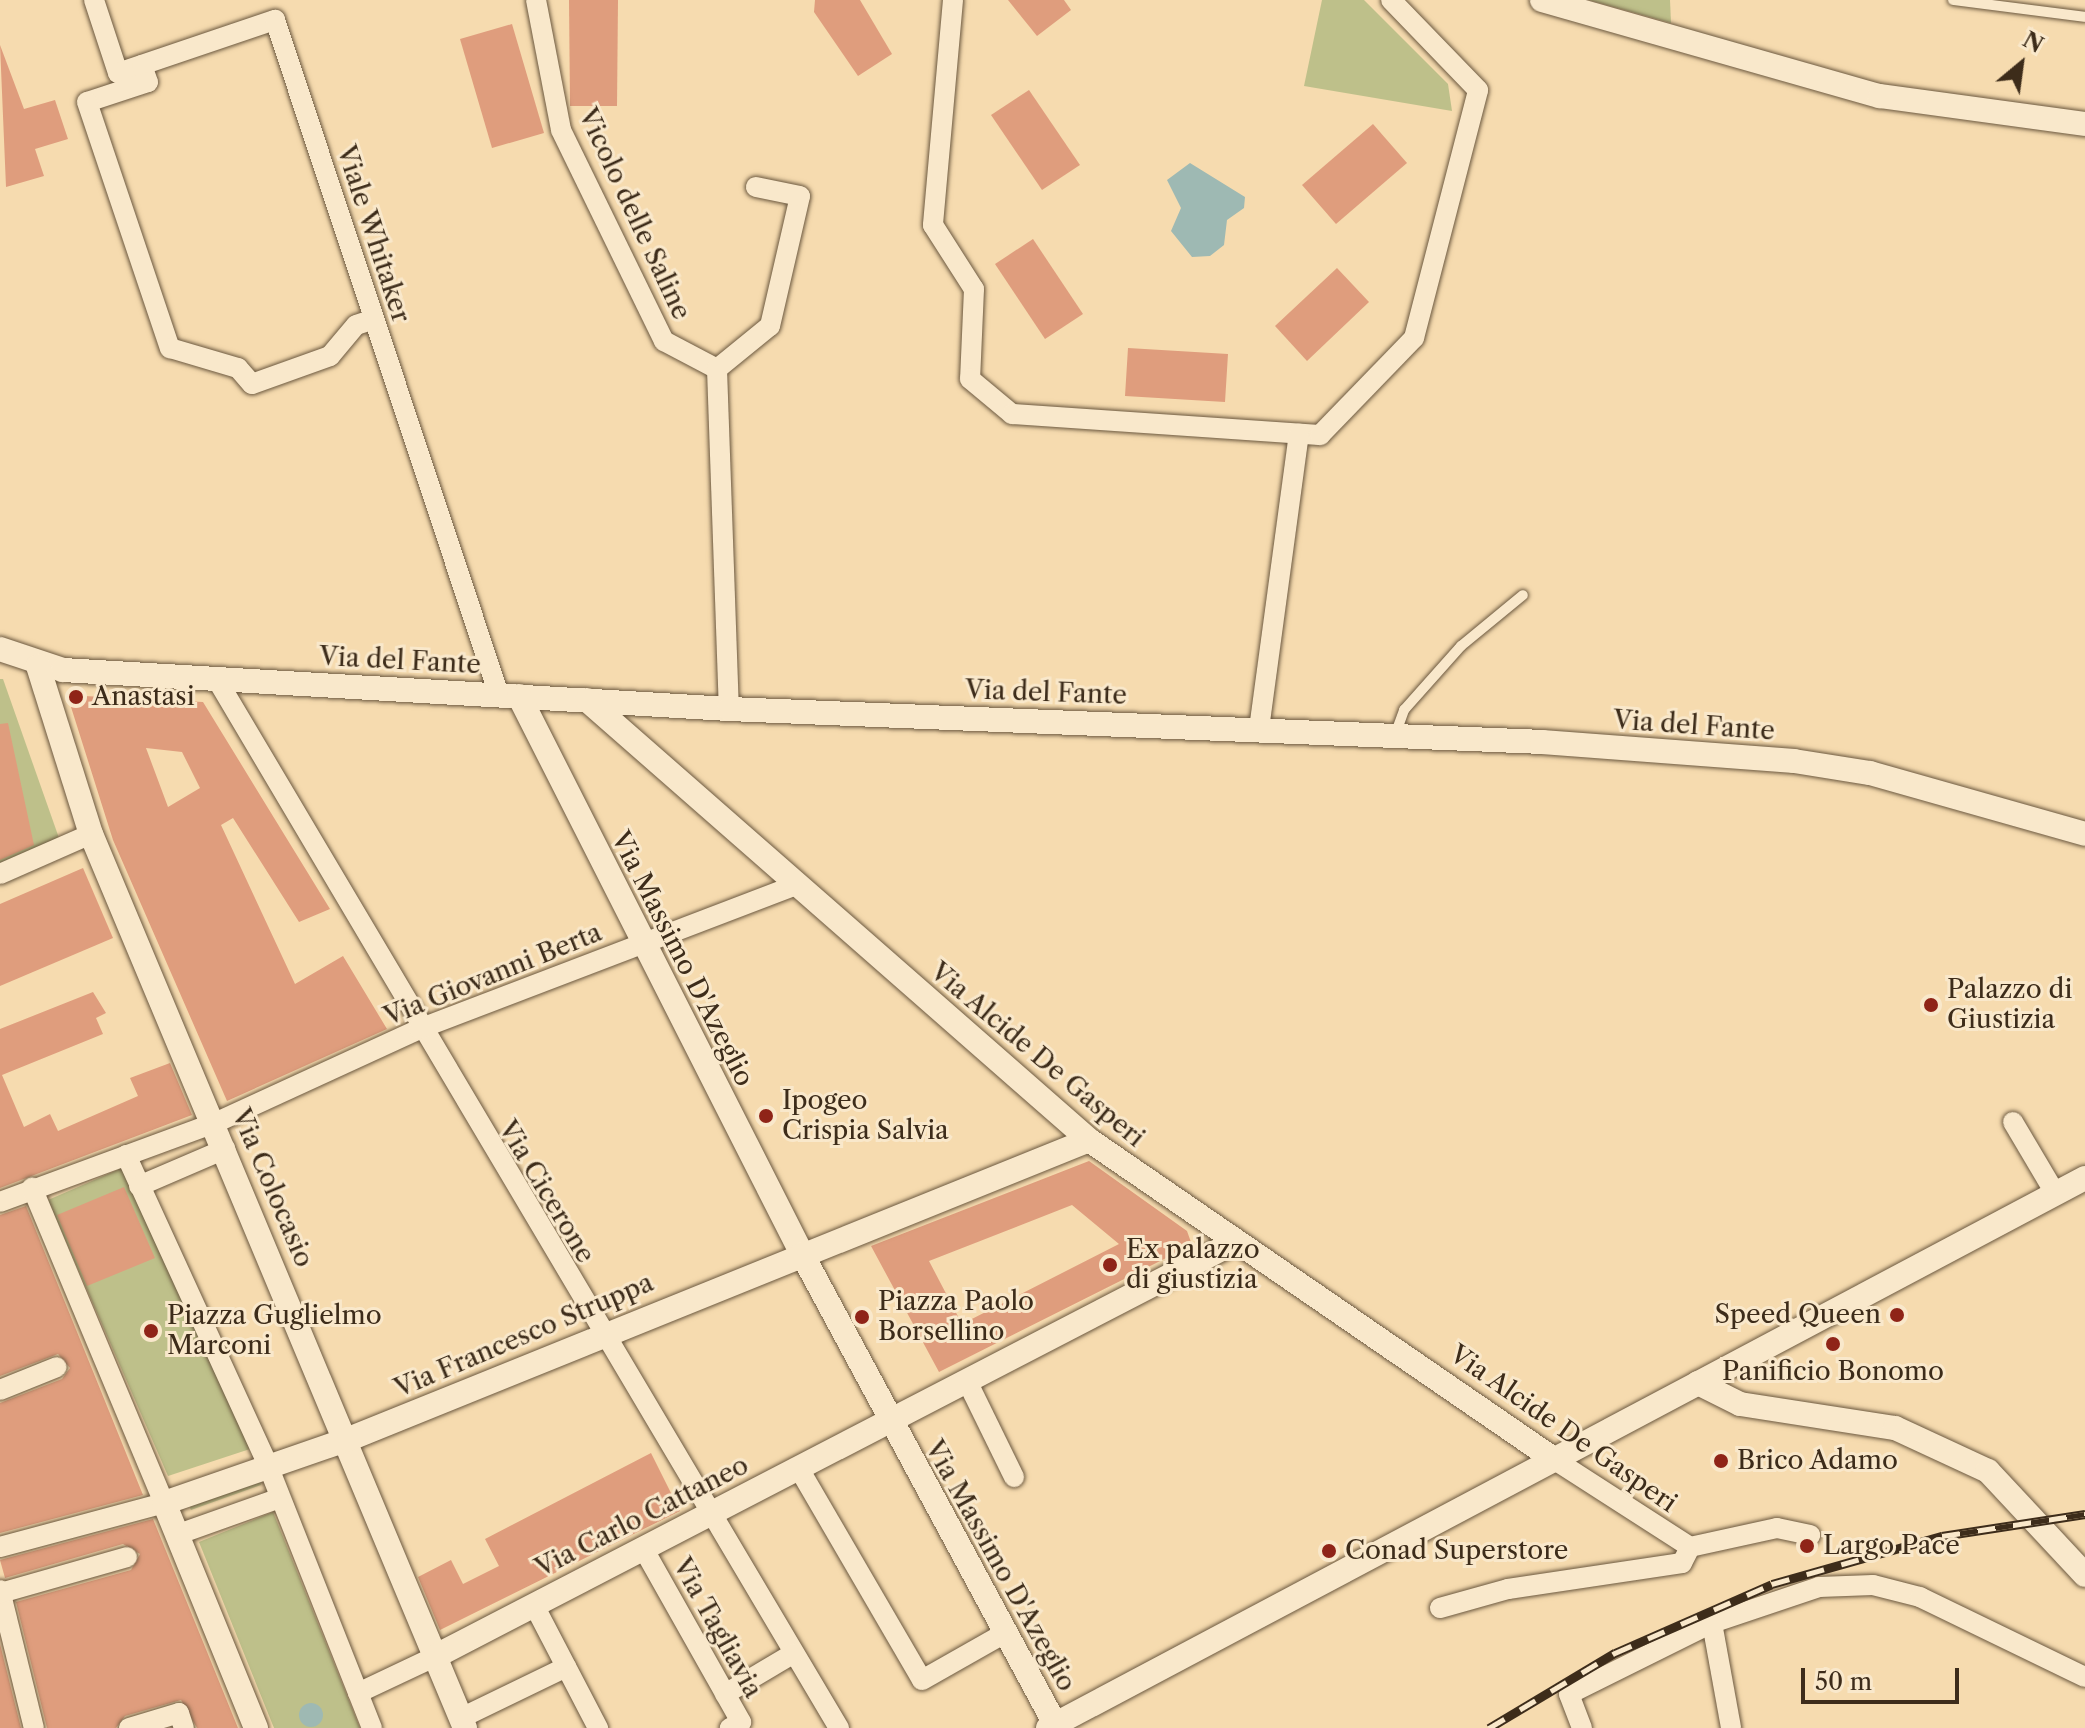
<!DOCTYPE html>
<style>
body{margin:0}
#map{position:relative;width:2085px;height:1728px;overflow:hidden;background:#f6dbaf;font-family:"Libre Caslon Text",serif}
div>[style]{position:absolute}
.green>*{inset:0;background:#bec08a}
.water>*{inset:0;background:#9eb9b3}
.round{border-radius:50%}
.building>*{inset:0;background:#df9d7d}
.roads{filter:drop-shadow(0 0 2px #6b583f) drop-shadow(0 0 2px #6b583f)}
.service>*{height:10px;margin:-5px;padding:0 5px;transform-origin:5px;border-radius:5px;background:#f9e8cb}
.minor>*{height:20px;margin:-10px;padding:0 10px;transform-origin:10px;border-radius:10px;background:#f9e8cb}
.tertiary>*{height:24px;margin:-12px;padding:0 12px;transform-origin:12px;border-radius:12px;background:#f9e8cb}
.rail>*{height:9px;margin-top:-4.5px;transform-origin:0;background:repeating-linear-gradient(90deg,#f9e8cb 0 18px,#3d2c1a 0 36px);box-sizing:border-box;border-block:2px solid #3d2c1a}
.dots>*{width:22px;height:22px;translate:-50% -50%;box-sizing:border-box;border:4px solid #f9e8cb;border-radius:50%}
span{translate:-50% -50%;white-space:nowrap;text-align:center;line-height:1.15;-webkit-text-stroke:6px #f9e8cb;paint-order:stroke}
.street-label{font-size:26px;color:#3d2c1a}
.poi-label{font-size:26px;color:#3d2c1a}
.left{translate:0 -50%;text-align:left}
.right{translate:-100% -50%;text-align:right}
.north{position:absolute;left:1981px;top:24px;width:80px;height:80px;-webkit-text-stroke:6px #f9e8cb;paint-order:stroke;rotate:29deg;font-size:22px;font-weight:700;line-height:32px;text-align:center;color:#3d2c1a}
.north::after{content:'';display:block;margin:auto;width:28px;height:36px;background:#3d2c1a;clip-path:polygon(50% 0,100% 100%,50% 72%,0 100%)}
.scale{position:absolute;left:1801px;top:1668px;width:158px;height:36px;box-sizing:border-box;border:4px solid #3d2c1a;border-top:0;padding-left:10px;font-size:24px;line-height:28px;white-space:nowrap;color:#3d2c1a;-webkit-text-stroke:6px #f9e8cb;paint-order:stroke}
</style>
<div id="map">
<div class="green">
<div style="clip-path:polygon(1322px 0,1364px 0,1448px 84px,1452px 111px,1304px 86px)"></div>
<div style="clip-path:polygon(1589px 0,1670px 0,1671px 23px)"></div>
<div style="clip-path:polygon(3px 679px,59px 838px,0 865px,0 679px)"></div>
<div style="clip-path:polygon(122px 1168px,250px 1449px,168px 1476px,48px 1200px)"></div>
<div style="clip-path:polygon(259px 1477px,261px 1485px,191px 1510px,188px 1503px)"></div>
<div style="clip-path:polygon(273px 1512px,360px 1728px,274px 1728px,199px 1542px)"></div>
</div>
<div class="water">
<div style="clip-path:polygon(1190px 163px,1245px 197px,1244px 208px,1227px 220px,1224px 245px,1210px 256px,1192px 257px,1171px 231px,1181px 208px,1167px 180px)"></div>
<div class="round" style="left:299px;top:1703px;width:24px;height:24px"></div>
</div>
<div class="building">
<div style="clip-path:polygon(569px 0,618px 0,617px 106px,570px 106px)"></div>
<div style="clip-path:polygon(815px 0,860px 0,892px 54px,858px 76px,814px 12px)"></div>
<div style="clip-path:polygon(1008px 0,1064px 0,1071px 10px,1037px 36px)"></div>
<div style="clip-path:polygon(512px 24px,544px 133px,492px 148px,460px 39px)"></div>
<div style="clip-path:polygon(0 45px,24px 109px,55px 100px,68px 139px,35px 149px,44px 176px,6px 187px)"></div>
<div style="clip-path:polygon(1029px 90px,1080px 165px,1042px 190px,991px 115px)"></div>
<div style="clip-path:polygon(1373px 124px,1407px 163px,1336px 224px,1302px 185px)"></div>
<div style="clip-path:polygon(1033px 239px,1083px 314px,1045px 339px,995px 264px)"></div>
<div style="clip-path:polygon(1337px 268px,1369px 302px,1307px 361px,1275px 326px)"></div>
<div style="clip-path:polygon(1128px 348px,1228px 354px,1225px 402px,1125px 396px)"></div>
<div style="clip-path:polygon(evenodd,84px 696px,203px 702px,330px 909px,299px 922px,233px 818px,221px 825px,295px 984px,343px 956px,387px 1029px,227px 1101px,113px 840px,71px 707px,84px 696px,146px 748px,182px 752px,200px 788px,168px 807px,146px 748px)"></div>
<div style="clip-path:polygon(8px 723px,34px 845px,0 860px,0 724px)"></div>
<div style="clip-path:polygon(83px 868px,113px 938px,0 986px,0 904px)"></div>
<div style="clip-path:polygon(93px 992px,106px 1013px,96px 1018px,103px 1034px,2px 1075px,24px 1127px,50px 1114px,58px 1131px,138px 1096px,130px 1078px,170px 1063px,192px 1115px,0 1188px,0 1029px)"></div>
<div style="clip-path:polygon(evenodd,1089px 1161px,1187px 1231px,1192px 1245px,939px 1372px,871px 1246px,1089px 1161px,1072px 1205px,1119px 1244px,962px 1324px,929px 1261px,1072px 1205px)"></div>
<div style="clip-path:polygon(124px 1187px,155px 1258px,87px 1286px,57px 1215px)"></div>
<div style="clip-path:polygon(26px 1206px,143px 1495px,0 1533px,0 1403px,62px 1379px,70px 1368px,58px 1354px,0 1376px,0 1215px)"></div>
<div style="clip-path:polygon(651px 1453px,680px 1511px,440px 1630px,418px 1577px,451px 1560px,463px 1584px,499px 1566px,485px 1539px)"></div>
<div style="clip-path:polygon(153px 1519px,238px 1728px,197px 1728px,181px 1700px,125px 1716px,116px 1728px,47px 1728px,16px 1602px,131px 1570px,140px 1554px,123px 1544px,5px 1578px,0 1560px)"></div>
<div style="clip-path:polygon(0 1644px,21px 1728px,0 1728px)"></div>
</div>
<div class="roads">
<div class="service">
<div style="left:1953px;top:0;width:133px;rotate:7.3deg"></div>
<div style="left:1395px;top:735px;width:27px;rotate:-70deg"></div>
<div style="left:1404px;top:710px;width:86px;rotate:-48.3deg"></div>
<div style="left:1461px;top:646px;width:80px;rotate:-39.4deg"></div>
</div>
<div class="minor">
<div style="left:94px;top:0;width:77px;rotate:71.8deg"></div>
<div style="left:118px;top:73px;width:166px;rotate:-18.7deg"></div>
<div style="left:275px;top:20px;width:711px;rotate:71.64deg"></div>
<div style="left:536px;top:0;width:132px;rotate:79.1deg"></div>
<div style="left:561px;top:130px;width:235px;rotate:64deg"></div>
<div style="left:664px;top:341px;width:60px;rotate:27.8deg"></div>
<div style="left:717px;top:369px;width:340px;rotate:88deg"></div>
<div style="left:953px;top:0;width:226px;rotate:95.1deg"></div>
<div style="left:933px;top:225px;width:76px;rotate:57.4deg"></div>
<div style="left:974px;top:289px;width:90px;rotate:92.5deg"></div>
<div style="left:970px;top:379px;width:55px;rotate:39.8deg"></div>
<div style="left:1012px;top:414px;width:309px;rotate:3.9deg"></div>
<div style="left:1320px;top:435px;width:135px;rotate:-45.9deg"></div>
<div style="left:1414px;top:338px;width:256px;rotate:-75.5deg"></div>
<div style="left:1478px;top:90px;width:125px;rotate:-134deg"></div>
<div style="left:142px;top:65px;width:18px;rotate:71deg"></div>
<div style="left:148px;top:82px;width:64px;rotate:161.8deg"></div>
<div style="left:87px;top:102px;width:260px;rotate:71.4deg"></div>
<div style="left:170px;top:348px;width:71px;rotate:16.4deg"></div>
<div style="left:238px;top:368px;width:21px;rotate:49deg"></div>
<div style="left:252px;top:384px;width:83px;rotate:-19.7deg"></div>
<div style="left:330px;top:356px;width:40px;rotate:-50deg"></div>
<div style="left:356px;top:325px;width:19px;rotate:-18deg"></div>
<div style="left:717px;top:369px;width:68px;rotate:-39.1deg"></div>
<div style="left:770px;top:326px;width:133px;rotate:-77deg"></div>
<div style="left:800px;top:196px;width:45px;rotate:-168.4deg"></div>
<div style="left:216px;top:678px;width:1221px;rotate:59.32deg"></div>
<div style="left:1259px;top:729px;width:298px;rotate:-82.3deg"></div>
<div style="left:0;top:874px;width:99px;rotate:-23.7deg"></div>
<div style="left:2013px;top:1122px;width:82px;rotate:59.4deg"></div>
<div style="left:126px;top:1155px;width:344px;rotate:65.4deg"></div>
<div style="left:269px;top:1468px;width:280px;rotate:68.4deg"></div>
<div style="left:139px;top:1186px;width:94px;rotate:-23.3deg"></div>
<div style="left:0;top:1202px;width:229px;rotate:-20.2deg"></div>
<div style="left:215px;top:1123px;width:225px;rotate:-24.7deg"></div>
<div style="left:419px;top:1029px;width:401px;rotate:-20.9deg"></div>
<div style="left:967px;top:1381px;width:107px;rotate:63.9deg"></div>
<div style="left:0;top:1390px;width:61px;rotate:-22deg"></div>
<div style="left:1555px;top:1460px;width:161px;rotate:32.8deg"></div>
<div style="left:1690px;top:1547px;width:89px;rotate:-12.3deg"></div>
<div style="left:1777px;top:1528px;width:34px;rotate:12deg"></div>
<div style="left:798px;top:1467px;width:246px;rotate:59.8deg"></div>
<div style="left:922px;top:1680px;width:95px;rotate:-29.5deg"></div>
<div style="left:176px;top:1535px;width:110px;rotate:-19.6deg"></div>
<div style="left:0;top:1547px;width:170px;rotate:-15deg"></div>
<div style="left:164px;top:1503px;width:342px;rotate:-112.7deg"></div>
<div style="left:643px;top:1548px;width:200px;rotate:60.6deg"></div>
<div style="left:741px;top:1722px;width:13px;rotate:151deg"></div>
<div style="left:0;top:1590px;width:142px;rotate:76.2deg"></div>
<div style="left:1px;top:1593px;width:131px;rotate:-15.9deg"></div>
<div style="left:534px;top:1605px;width:139px;rotate:62.5deg"></div>
<div style="left:1440px;top:1608px;width:71px;rotate:-15.6deg"></div>
<div style="left:1508px;top:1589px;width:176px;rotate:-8.5deg"></div>
<div style="left:1682px;top:1563px;width:18px;rotate:-63deg"></div>
<div style="left:1712px;top:1623px;width:107px;rotate:79.7deg"></div>
<div style="left:358px;top:1693px;width:84px;rotate:-25.3deg"></div>
<div style="left:725px;top:1694px;width:80px;rotate:-30.7deg"></div>
<div style="left:461px;top:1718px;width:117px;rotate:-25.9deg"></div>
<div style="left:129px;top:1728px;width:52px;rotate:-16.7deg"></div>
<div style="left:179px;top:1713px;width:16px;rotate:72deg"></div>
<div style="left:1582px;top:1728px;width:36px;rotate:-111deg"></div>
<div style="left:1569px;top:1694px;width:160px;rotate:-26.4deg"></div>
<div style="left:1712px;top:1623px;width:113px;rotate:-18.6deg"></div>
<div style="left:1819px;top:1587px;width:54px;rotate:-2.1deg"></div>
<div style="left:1873px;top:1585px;width:49px;rotate:14.3deg"></div>
<div style="left:1920px;top:1597px;width:183px;rotate:25.9deg"></div>
</div>
<div class="tertiary">
<div style="left:1542px;top:0;width:351px;rotate:15.9deg"></div>
<div style="left:1880px;top:96px;width:207px;rotate:7.8deg"></div>
<div style="left:0;top:649px;width:66px;rotate:18.4deg"></div>
<div style="left:63px;top:670px;width:667px;rotate:3.35deg"></div>
<div style="left:729px;top:709px;width:814px;rotate:2.32deg"></div>
<div style="left:1542px;top:742px;width:253px;rotate:4.3deg"></div>
<div style="left:1794px;top:761px;width:77px;rotate:9deg"></div>
<div style="left:1870px;top:773px;width:223px;rotate:15.8deg"></div>
<div style="left:38px;top:666px;width:176px;rotate:72.5deg"></div>
<div style="left:91px;top:834px;width:969px;rotate:67.3deg"></div>
<div style="left:519px;top:696px;width:626px;rotate:63.11deg"></div>
<div style="left:802px;top:1254px;width:534px;rotate:61.71deg"></div>
<div style="left:587px;top:700px;width:668px;rotate:41.23deg"></div>
<div style="left:1089px;top:1140px;width:565px;rotate:34.48deg"></div>
<div style="left:1698px;top:1383px;width:47px;rotate:26.6deg"></div>
<div style="left:1740px;top:1404px;width:157px;rotate:8.8deg"></div>
<div style="left:1895px;top:1428px;width:102px;rotate:24.8deg"></div>
<div style="left:1988px;top:1471px;width:142px;rotate:47deg"></div>
<div style="left:434px;top:1657px;width:902px;rotate:-27.39deg"></div>
<div style="left:256px;top:1728px;width:243px;rotate:-112.2deg"></div>
<div style="left:164px;top:1503px;width:196px;rotate:-19.1deg"></div>
<div style="left:349px;top:1439px;width:798px;rotate:-22deg"></div>
<div style="left:1048px;top:1728px;width:1174px;rotate:-27.94deg"></div>
</div>
</div>
<div class="rail">
<div style="left:1489px;top:1728px;width:147px;rotate:-30.8deg"></div>
<div style="left:1615px;top:1653px;width:171px;rotate:-23.7deg"></div>
<div style="left:1772px;top:1584px;width:177px;rotate:-15.8deg"></div>
<div style="left:1942px;top:1536px;width:145px;rotate:-8.7deg"></div>
</div>
<div class="dots">
<div style="left:76px;top:697px;background:#8f2418"></div>
<div style="left:1931px;top:1005px;background:#8f2418"></div>
<div style="left:766px;top:1116px;background:#8f2418"></div>
<div style="left:1110px;top:1265px;background:#8f2418"></div>
<div style="left:1897px;top:1315px;background:#8f2418"></div>
<div style="left:862px;top:1317px;background:#8f2418"></div>
<div style="left:151px;top:1331px;background:#8f2418"></div>
<div style="left:1833px;top:1344px;background:#8f2418"></div>
<div style="left:1721px;top:1461px;background:#8f2418"></div>
<div style="left:1807px;top:1546px;background:#8f2418"></div>
<div style="left:1329px;top:1551px;background:#8f2418"></div>
</div>
<div class="street-label">
<span style="left:634px;top:214px;rotate:65deg">Vicolo delle Saline</span>
<span style="left:373px;top:234px;rotate:72deg">Viale Whitaker</span>
<span style="left:400px;top:661px;rotate:3deg">Via del Fante</span>
<span style="left:1046px;top:693px;rotate:2deg">Via del Fante</span>
<span style="left:1694px;top:726px;rotate:4deg">Via del Fante</span>
<span style="left:682px;top:959px;rotate:63deg">Via Massimo D'Azeglio</span>
<span style="left:493px;top:975px;rotate:-22deg">Via Giovanni Berta</span>
<span style="left:1037px;top:1055px;rotate:40deg">Via Alcide De Gasperi</span>
<span style="left:272px;top:1188px;rotate:67deg">Via Colocasio</span>
<span style="left:546px;top:1192px;rotate:59deg">Via Cicerone</span>
<span style="left:524px;top:1336px;rotate:-23deg">Via Francesco Struppa</span>
<span style="left:1563px;top:1429px;rotate:35deg">Via Alcide De Gasperi</span>
<span style="left:642px;top:1517px;rotate:-27deg">Via Carlo Cattaneo</span>
<span style="left:1000px;top:1566px;rotate:61deg">Via Massimo D'Azeglio</span>
<span style="left:717px;top:1628px;rotate:61deg">Via Tagliavia</span>
</div>
<div class="poi-label">
<span class="left" style="left:92px;top:697px">Anastasi</span>
<span class="left" style="left:1947px;top:1005px">Palazzo di<br>Giustizia</span>
<span class="left" style="left:782px;top:1116px">Ipogeo<br>Crispia Salvia</span>
<span class="left" style="left:1126px;top:1265px">Ex palazzo<br>di giustizia</span>
<span class="left" style="left:878px;top:1317px">Piazza Paolo<br>Borsellino</span>
<span class="right" style="left:1881px;top:1315px">Speed Queen</span>
<span class="left" style="left:167px;top:1331px">Piazza Guglielmo<br>Marconi</span>
<span style="left:1833px;top:1372px">Panificio Bonomo</span>
<span class="left" style="left:1737px;top:1461px">Brico Adamo</span>
<span class="left" style="left:1823px;top:1546px">Largo Pace</span>
<span class="left" style="left:1345px;top:1551px">Conad Superstore</span>
</div>
<div class="north">N</div>
<div class="scale">50 m</div>
</div>
